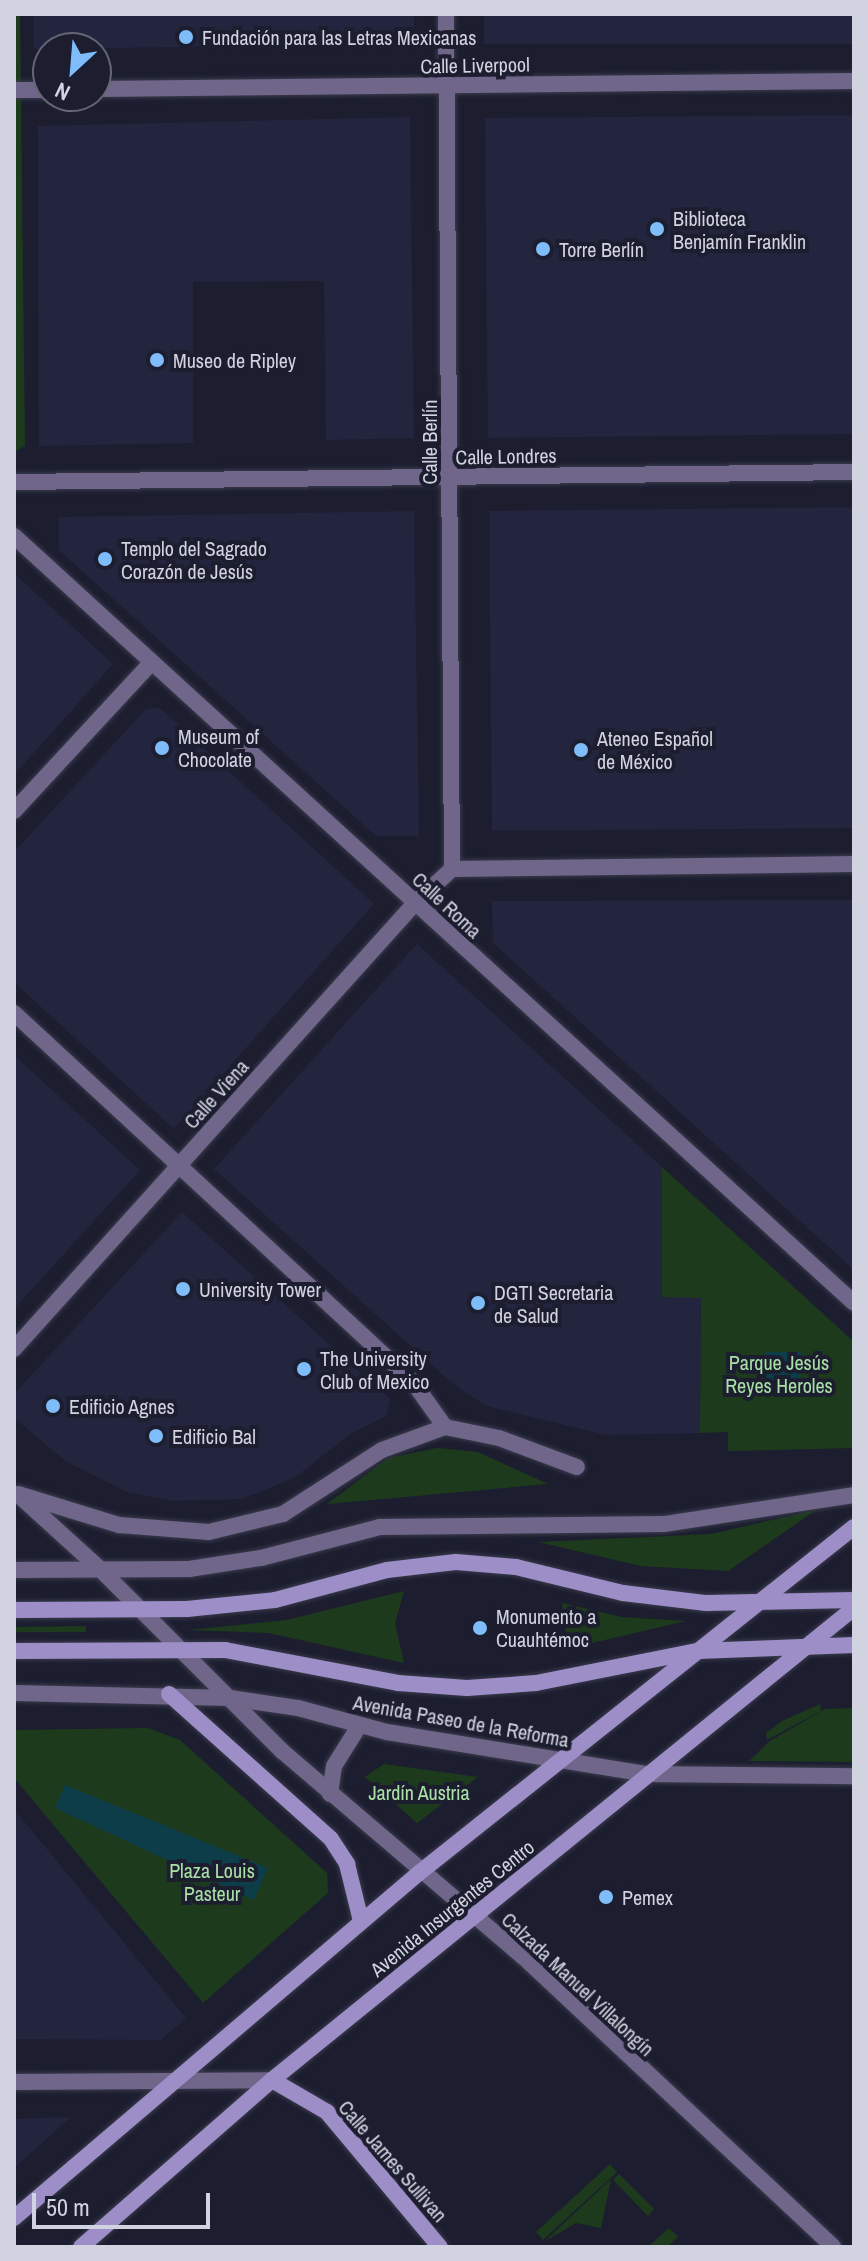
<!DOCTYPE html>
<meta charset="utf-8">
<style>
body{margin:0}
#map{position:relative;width:868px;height:2261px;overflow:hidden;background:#1c1e30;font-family:"Archivo Narrow",sans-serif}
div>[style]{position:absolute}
.built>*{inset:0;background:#22253d}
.green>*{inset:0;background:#1d3b1c}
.water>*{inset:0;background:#0c3d49}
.roads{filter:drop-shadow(0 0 2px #393b4c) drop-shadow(0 0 2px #393b4c)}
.minor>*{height:16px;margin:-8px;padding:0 8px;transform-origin:8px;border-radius:8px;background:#70668a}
.tertiary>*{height:16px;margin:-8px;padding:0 8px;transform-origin:8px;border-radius:8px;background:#70668a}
.secondary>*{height:16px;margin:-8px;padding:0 8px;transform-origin:8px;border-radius:8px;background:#9e8ec8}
.dots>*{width:22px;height:22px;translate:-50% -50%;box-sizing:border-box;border:4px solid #1c1e30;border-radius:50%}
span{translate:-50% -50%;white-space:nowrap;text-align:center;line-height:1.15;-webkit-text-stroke:8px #1c1e30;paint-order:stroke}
.poi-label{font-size:20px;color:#d1d3e0}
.left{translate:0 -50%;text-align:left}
.street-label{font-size:20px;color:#d1d3e0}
.park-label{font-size:20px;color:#a9e0a6}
.frame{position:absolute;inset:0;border:16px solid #d1d3e0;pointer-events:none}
.north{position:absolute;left:32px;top:32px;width:80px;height:80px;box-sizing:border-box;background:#1c1e30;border:2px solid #646676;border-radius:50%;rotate:206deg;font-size:22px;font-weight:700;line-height:32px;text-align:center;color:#d1d3e0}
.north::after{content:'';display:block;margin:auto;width:28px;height:36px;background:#7fbdfa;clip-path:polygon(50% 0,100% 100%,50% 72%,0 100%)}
.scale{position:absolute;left:32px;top:2193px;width:178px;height:36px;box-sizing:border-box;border:4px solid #d1d3e0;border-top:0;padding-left:10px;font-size:24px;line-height:28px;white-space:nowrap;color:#d1d3e0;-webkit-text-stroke:6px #1c1e30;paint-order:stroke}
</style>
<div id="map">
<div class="built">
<div style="clip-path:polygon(33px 14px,414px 14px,414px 44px,34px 49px)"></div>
<div style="clip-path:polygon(484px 14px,854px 14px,854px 44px,484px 44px)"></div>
<div style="clip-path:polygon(854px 115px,854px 434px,488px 438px,485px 118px)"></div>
<div style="clip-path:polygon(410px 117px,414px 438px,326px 440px,324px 281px,193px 282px,193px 443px,39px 446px,38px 126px)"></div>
<div style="clip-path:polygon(854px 507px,854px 828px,492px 831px,489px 511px)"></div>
<div style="clip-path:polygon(414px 511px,419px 836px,376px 836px,59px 550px,59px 517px)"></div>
<div style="clip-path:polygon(14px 573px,113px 664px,14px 775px)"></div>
<div style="clip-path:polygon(160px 708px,374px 904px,174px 1129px,14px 982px,14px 852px,146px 709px)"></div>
<div style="clip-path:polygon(854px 900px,854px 1270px,493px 943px,492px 901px)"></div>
<div style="clip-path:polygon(417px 944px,662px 1167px,662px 1296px,701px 1297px,700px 1433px,606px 1435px,486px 1406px,452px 1383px,214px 1169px)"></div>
<div style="clip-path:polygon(14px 1055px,140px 1170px,14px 1309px)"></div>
<div style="clip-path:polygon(182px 1212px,390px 1399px,386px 1416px,352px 1433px,294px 1478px,242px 1499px,173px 1501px,127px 1492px,67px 1462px,14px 1418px,14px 1394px)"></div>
<div style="clip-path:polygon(14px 1809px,186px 2018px,161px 2040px,14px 2039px)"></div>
<div style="clip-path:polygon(71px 2117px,14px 2168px,14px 2119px)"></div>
</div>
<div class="green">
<div style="clip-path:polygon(14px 14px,20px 14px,25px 446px,14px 452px)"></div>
<div style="clip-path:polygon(662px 1167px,854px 1342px,854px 1448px,728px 1451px,728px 1432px,700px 1433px,701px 1298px,662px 1297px)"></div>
<div style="clip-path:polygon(437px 1448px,478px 1452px,548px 1484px,327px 1504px,388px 1458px)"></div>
<div style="clip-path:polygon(816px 1510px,728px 1571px,641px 1566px,538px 1542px,711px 1534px)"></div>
<div style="clip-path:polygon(404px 1591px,395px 1623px,404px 1663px,269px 1633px,188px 1630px,287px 1620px)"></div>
<div style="clip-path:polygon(562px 1603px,621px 1617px,686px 1621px,562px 1650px,566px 1634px)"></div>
<div style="clip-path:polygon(86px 1626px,86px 1632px,14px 1632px,14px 1627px)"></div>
<div style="clip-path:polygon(820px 1704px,821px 1711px,767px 1740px,766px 1733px,782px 1721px)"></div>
<div style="clip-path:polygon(854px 1708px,854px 1762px,749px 1761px,770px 1741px,825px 1709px)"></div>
<div style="clip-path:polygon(148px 1728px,180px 1740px,327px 1873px,328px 1893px,203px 2003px,14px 1778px,14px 1730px)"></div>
<div style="clip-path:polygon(384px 1764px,478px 1777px,417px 1823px,365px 1777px)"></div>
<div style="clip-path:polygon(610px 2164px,617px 2172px,543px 2240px,536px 2232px)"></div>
<div style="clip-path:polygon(619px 2174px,654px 2209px,648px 2216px,613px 2180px)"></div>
<div style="clip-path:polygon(611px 2179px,601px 2228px,576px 2223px,545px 2241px)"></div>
<div style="clip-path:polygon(669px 2228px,678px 2237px,667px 2247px,648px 2247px)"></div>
</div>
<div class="water">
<div style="clip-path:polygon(765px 1352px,801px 1352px,800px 1387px,765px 1386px)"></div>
<div style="clip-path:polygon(65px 1785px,268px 1868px,254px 1900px,55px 1808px)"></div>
</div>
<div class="roads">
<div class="minor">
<div style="left:446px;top:14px;width:855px;rotate:89.6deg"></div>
<div style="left:96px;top:89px;width:758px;rotate:-0.6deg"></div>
<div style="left:14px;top:90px;width:34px"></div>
<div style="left:14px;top:482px;width:840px;rotate:-0.68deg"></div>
<div style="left:14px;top:536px;width:1137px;rotate:42.4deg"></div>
<div style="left:14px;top:811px;width:203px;rotate:-47.2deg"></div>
<div style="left:452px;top:869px;width:402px;rotate:-0.7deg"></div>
<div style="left:14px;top:1013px;width:543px;rotate:42.76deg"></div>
<div style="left:413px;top:1382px;width:55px;rotate:54.6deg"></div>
<div style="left:14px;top:1349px;width:600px;rotate:-48.04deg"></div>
<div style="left:415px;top:903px;width:50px;rotate:-42.6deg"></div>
<div style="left:18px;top:1494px;width:106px;rotate:17.1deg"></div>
<div style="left:119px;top:1525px;width:90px;rotate:4.4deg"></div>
<div style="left:209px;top:1532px;width:76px;rotate:-13.7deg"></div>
<div style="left:283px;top:1514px;width:118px;rotate:-32.9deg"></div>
<div style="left:382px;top:1450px;width:67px;rotate:-20.1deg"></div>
<div style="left:445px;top:1427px;width:55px;rotate:11.5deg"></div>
<div style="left:499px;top:1438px;width:83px;rotate:20.4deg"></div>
<div style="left:23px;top:1499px;width:107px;rotate:42.3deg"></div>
<div style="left:14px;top:2082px;width:258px;rotate:-0.4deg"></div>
</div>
<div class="tertiary">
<div style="left:14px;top:1570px;width:175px;rotate:-0.3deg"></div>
<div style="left:189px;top:1569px;width:73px;rotate:-8.7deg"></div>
<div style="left:261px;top:1558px;width:123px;rotate:-14.6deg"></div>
<div style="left:380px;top:1527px;width:285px;rotate:-0.6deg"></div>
<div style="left:665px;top:1524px;width:191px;rotate:-8.7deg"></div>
<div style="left:102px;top:1571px;width:255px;rotate:45deg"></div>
<div style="left:282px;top:1751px;width:326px;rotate:40.5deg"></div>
<div style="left:530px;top:1963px;width:415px;rotate:43.1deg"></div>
<div style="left:14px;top:1693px;width:216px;rotate:1.3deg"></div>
<div style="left:230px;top:1698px;width:69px;rotate:8.4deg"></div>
<div style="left:298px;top:1708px;width:92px;rotate:15.1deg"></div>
<div style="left:387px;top:1732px;width:262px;rotate:9.2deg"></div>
<div style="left:646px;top:1774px;width:208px;rotate:0.6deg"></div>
<div style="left:330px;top:1794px;width:28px;rotate:-82deg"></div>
<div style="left:334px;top:1766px;width:47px;rotate:-58deg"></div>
</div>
<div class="secondary">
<div style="left:14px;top:1610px;width:173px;rotate:-0.3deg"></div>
<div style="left:187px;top:1609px;width:88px;rotate:-5.8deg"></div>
<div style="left:275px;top:1600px;width:116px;rotate:-15deg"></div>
<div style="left:387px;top:1570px;width:69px;rotate:-6.6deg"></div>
<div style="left:456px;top:1562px;width:60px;rotate:4.8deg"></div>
<div style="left:516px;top:1567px;width:110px;rotate:13.7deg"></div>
<div style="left:623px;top:1593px;width:84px;rotate:6.9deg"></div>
<div style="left:706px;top:1603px;width:148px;rotate:-1.2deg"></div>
<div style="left:14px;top:1651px;width:211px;rotate:-0.3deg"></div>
<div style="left:225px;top:1650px;width:176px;rotate:10.8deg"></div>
<div style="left:398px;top:1683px;width:69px;rotate:4.1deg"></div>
<div style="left:467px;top:1688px;width:69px;rotate:-4.1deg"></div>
<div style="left:536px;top:1683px;width:165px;rotate:-11.2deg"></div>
<div style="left:698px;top:1651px;width:156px;rotate:-2.2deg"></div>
<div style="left:169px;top:1694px;width:217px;rotate:41.8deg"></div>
<div style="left:331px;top:1839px;width:30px;rotate:57deg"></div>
<div style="left:347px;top:1864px;width:59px;rotate:76.2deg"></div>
<div style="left:272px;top:2080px;width:64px;rotate:30.2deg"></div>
<div style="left:327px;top:2112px;width:176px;rotate:50.1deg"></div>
<div style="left:14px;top:2218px;width:532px;rotate:-40.43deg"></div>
<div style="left:419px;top:1873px;width:556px;rotate:-38.5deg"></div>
<div style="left:81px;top:2247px;width:254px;rotate:-41.2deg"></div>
<div style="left:272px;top:2080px;width:749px;rotate:-39.04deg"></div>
</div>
</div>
<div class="dots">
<div style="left:186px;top:37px;background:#7fbdfa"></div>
<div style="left:657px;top:229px;background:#7fbdfa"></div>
<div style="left:543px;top:249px;background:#7fbdfa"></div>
<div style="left:157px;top:360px;background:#7fbdfa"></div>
<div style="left:105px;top:559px;background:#7fbdfa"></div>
<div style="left:162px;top:748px;background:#7fbdfa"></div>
<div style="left:581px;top:750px;background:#7fbdfa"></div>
<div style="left:183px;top:1289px;background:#7fbdfa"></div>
<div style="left:478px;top:1303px;background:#7fbdfa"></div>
<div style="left:304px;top:1369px;background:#7fbdfa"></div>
<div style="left:53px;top:1406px;background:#7fbdfa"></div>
<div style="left:156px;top:1436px;background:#7fbdfa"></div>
<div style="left:480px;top:1628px;background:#7fbdfa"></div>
<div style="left:606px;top:1897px;background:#7fbdfa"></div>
</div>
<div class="poi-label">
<span class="left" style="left:202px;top:37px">Fundación para las Letras Mexicanas</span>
<span class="left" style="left:673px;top:230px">Biblioteca<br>Benjamín Franklin</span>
<span class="left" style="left:559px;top:249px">Torre Berlín</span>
<span class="left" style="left:173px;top:360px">Museo de Ripley</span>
<span class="left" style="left:121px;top:560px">Templo del Sagrado<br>Corazón de Jesús</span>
<span class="left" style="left:178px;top:748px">Museum of<br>Chocolate</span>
<span class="left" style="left:597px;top:750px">Ateneo Español<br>de México</span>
<span class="left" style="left:199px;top:1289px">University Tower</span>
<span class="left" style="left:494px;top:1304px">DGTI Secretaria<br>de Salud</span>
<span class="left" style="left:320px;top:1370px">The University<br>Club of Mexico</span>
<span class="left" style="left:69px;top:1406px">Edificio Agnes</span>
<span class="left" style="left:172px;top:1436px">Edificio Bal</span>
<span class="left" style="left:496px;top:1628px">Monumento a<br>Cuauhtémoc</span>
<span class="left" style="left:622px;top:1897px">Pemex</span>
</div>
<div class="street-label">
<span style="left:475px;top:65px;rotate:-1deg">Calle Liverpool</span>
<span style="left:429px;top:442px;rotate:-90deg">Calle Berlín</span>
<span style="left:506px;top:456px;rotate:-1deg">Calle Londres</span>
<span style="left:447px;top:905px;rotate:43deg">Calle Roma</span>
<span style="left:216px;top:1094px;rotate:-48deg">Calle Viena</span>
<span style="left:461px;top:1721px;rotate:10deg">Avenida Paseo de la Reforma</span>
<span style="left:452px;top:1908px;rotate:-39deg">Avenida Insurgentes Centro</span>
<span style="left:578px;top:1984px;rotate:43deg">Calzada Manuel Villalongín</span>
<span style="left:393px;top:2161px;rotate:49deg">Calle James Sullivan</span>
</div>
<div class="park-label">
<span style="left:779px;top:1374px">Parque Jesús<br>Reyes Heroles</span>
<span style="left:419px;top:1792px">Jardín Austria</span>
<span style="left:212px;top:1882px">Plaza Louis<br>Pasteur</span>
</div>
<div class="frame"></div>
<div class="north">N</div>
<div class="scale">50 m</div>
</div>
